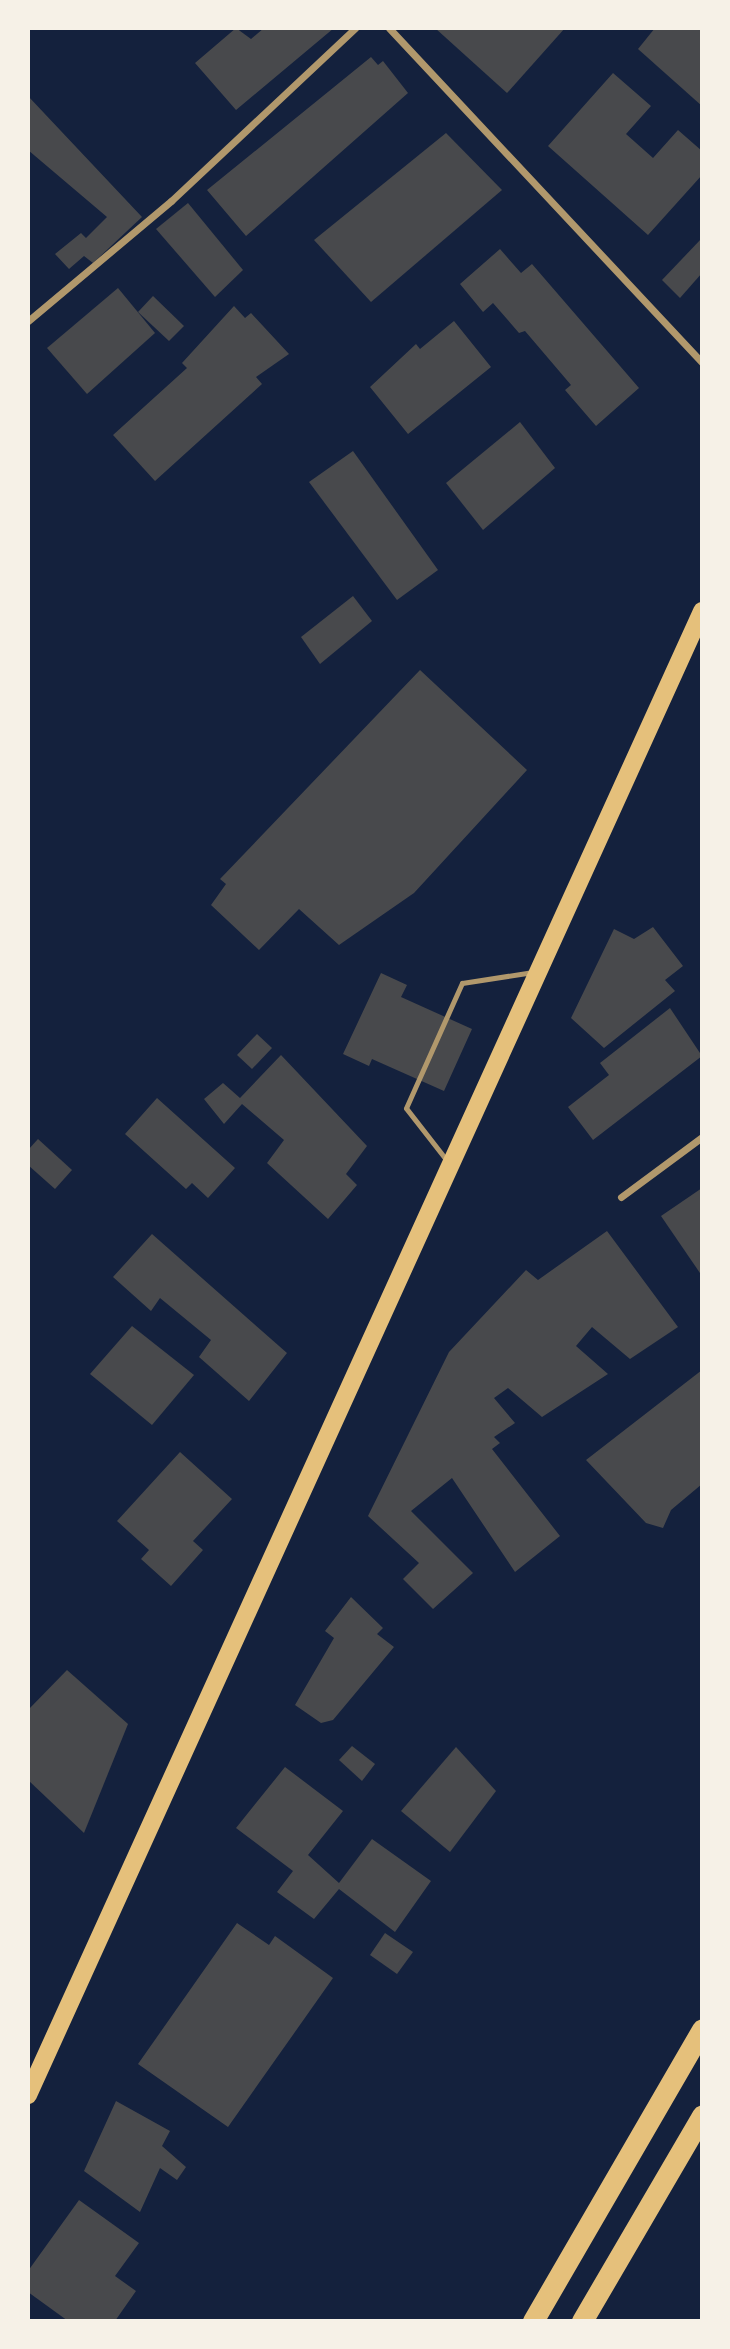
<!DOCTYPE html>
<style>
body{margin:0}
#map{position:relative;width:730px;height:2349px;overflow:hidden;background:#14213d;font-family:"Noto Sans",sans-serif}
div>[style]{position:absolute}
.building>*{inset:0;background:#48494c}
.service>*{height:5px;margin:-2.5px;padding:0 2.5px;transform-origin:2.5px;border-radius:2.5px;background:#b1986c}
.minor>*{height:7px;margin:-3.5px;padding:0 3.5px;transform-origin:3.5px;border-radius:3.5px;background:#b1986c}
.primary>*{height:18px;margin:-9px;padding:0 9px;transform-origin:9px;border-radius:9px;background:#e5c07b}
.motorway>*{height:21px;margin:-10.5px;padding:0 10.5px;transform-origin:10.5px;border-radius:10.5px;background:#e5c07b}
span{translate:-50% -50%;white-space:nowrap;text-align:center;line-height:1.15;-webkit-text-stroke:5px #f6f1e7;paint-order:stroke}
.frame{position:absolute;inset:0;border:30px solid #f6f1e7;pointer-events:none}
</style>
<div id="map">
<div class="building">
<div style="clip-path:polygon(236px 28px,251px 39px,264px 28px,334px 28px,236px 110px,195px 63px)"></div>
<div style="clip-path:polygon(435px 28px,565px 28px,507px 93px)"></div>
<div style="clip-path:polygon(655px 28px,702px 28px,702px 106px,638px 49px)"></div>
<div style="clip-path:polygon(371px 57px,378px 65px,383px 61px,408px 93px,246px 236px,207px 190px)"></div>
<div style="clip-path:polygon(613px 73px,651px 106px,626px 134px,653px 158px,678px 130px,702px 151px,702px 175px,648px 235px,548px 146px)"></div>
<div style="clip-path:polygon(28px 96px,142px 217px,93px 263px,84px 256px,69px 269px,55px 254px,81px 233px,86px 238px,107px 217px,28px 150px)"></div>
<div style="clip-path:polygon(446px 133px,502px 190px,371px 302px,314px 240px)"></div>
<div style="clip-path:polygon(188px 203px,243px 270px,215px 297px,156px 229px)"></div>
<div style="clip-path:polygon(702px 238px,702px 273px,680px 298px,662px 280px)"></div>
<div style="clip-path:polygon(500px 249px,521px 273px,532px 264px,639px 388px,596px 426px,565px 390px,571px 385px,525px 331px,519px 333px,493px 303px,483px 312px,460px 284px)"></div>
<div style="clip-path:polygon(118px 288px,155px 333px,87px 394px,47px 348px)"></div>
<div style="clip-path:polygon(153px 296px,184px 326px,169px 341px,138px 312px)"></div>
<div style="clip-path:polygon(234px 306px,245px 318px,251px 313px,289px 354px,256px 377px,262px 384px,155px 481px,113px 435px,187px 368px,182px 363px)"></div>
<div style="clip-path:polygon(454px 321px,491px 367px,408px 434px,370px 387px,416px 344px,420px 349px)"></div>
<div style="clip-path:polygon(520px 422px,555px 468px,483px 530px,446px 483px)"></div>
<div style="clip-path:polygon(353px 451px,438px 570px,397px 600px,309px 482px)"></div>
<div style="clip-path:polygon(353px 596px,372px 621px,320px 664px,301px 637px)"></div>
<div style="clip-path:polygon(420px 670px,527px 770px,414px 893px,339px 945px,299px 909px,259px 950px,211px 905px,226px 884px,220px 879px)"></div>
<div style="clip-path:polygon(653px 927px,683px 966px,665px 980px,675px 991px,604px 1048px,571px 1018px,614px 929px,634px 939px)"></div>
<div style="clip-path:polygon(381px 973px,407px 985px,401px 997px,472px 1029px,444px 1091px,372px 1059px,369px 1066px,343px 1054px)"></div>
<div style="clip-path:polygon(670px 1008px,702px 1056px,593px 1140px,568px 1107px,609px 1075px,600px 1063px)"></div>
<div style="clip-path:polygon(257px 1034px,272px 1048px,252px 1069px,237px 1055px)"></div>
<div style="clip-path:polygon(281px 1055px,367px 1146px,346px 1174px,357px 1185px,328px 1219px,267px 1163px,284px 1140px,242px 1104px,224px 1124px,204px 1099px,223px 1083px,240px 1098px)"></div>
<div style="clip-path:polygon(157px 1098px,235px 1168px,208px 1198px,192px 1183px,186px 1189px,125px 1134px)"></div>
<div style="clip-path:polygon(38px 1139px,72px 1170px,55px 1189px,28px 1165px,28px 1150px)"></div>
<div style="clip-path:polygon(702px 1188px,702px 1276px,661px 1216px)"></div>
<div style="clip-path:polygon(607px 1231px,678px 1327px,630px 1359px,592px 1327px,576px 1346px,608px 1374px,542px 1417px,508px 1388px,494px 1398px,515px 1423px,494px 1437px,500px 1443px,492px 1449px,560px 1536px,515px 1572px,452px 1478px,411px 1511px,473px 1573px,433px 1609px,403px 1579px,419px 1563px,368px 1516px,449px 1352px,526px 1270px,538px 1280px)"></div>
<div style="clip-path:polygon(152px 1234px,287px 1353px,249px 1401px,199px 1357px,211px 1340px,160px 1298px,151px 1311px,113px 1277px)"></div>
<div style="clip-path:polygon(132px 1326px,194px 1375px,152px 1425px,90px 1374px)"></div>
<div style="clip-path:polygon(702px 1370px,702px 1484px,671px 1510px,663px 1528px,646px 1523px,586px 1460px)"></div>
<div style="clip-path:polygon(180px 1452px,232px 1499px,193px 1541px,203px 1550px,171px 1586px,141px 1559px,149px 1550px,117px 1521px)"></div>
<div style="clip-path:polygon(351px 1597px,383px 1628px,377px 1634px,394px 1647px,333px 1720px,321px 1723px,295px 1705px,334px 1638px,325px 1631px)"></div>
<div style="clip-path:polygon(67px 1670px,128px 1724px,84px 1833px,28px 1780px,28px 1710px)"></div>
<div style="clip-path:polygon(352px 1746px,375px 1764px,362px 1781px,339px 1760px)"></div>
<div style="clip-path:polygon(456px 1747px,496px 1791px,450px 1852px,401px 1811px)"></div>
<div style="clip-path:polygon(285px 1767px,343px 1811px,308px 1855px,339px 1883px,372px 1839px,431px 1881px,395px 1932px,339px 1889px,314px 1919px,277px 1892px,293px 1871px,236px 1828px)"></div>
<div style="clip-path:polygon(237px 1923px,269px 1945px,275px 1936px,333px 1978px,228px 2127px,138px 2064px)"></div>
<div style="clip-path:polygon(385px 1933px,413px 1952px,397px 1974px,370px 1955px)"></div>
<div style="clip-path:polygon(116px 2101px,170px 2131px,162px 2146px,186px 2167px,177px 2180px,160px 2168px,140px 2212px,84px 2171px)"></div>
<div style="clip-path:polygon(79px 2200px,139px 2243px,115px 2276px,136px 2291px,115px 2321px,68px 2321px,28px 2292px,28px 2271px)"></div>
</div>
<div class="service">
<div style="left:448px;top:1162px;width:68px;rotate:-127.9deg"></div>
<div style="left:406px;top:1108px;width:137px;rotate:-65.9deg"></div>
<div style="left:462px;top:983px;width:72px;rotate:-8.8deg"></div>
</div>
<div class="minor">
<div style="left:389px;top:28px;width:458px;rotate:46.9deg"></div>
<div style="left:28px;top:321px;width:187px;rotate:-40deg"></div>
<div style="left:171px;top:201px;width:253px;rotate:-43.2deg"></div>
<div style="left:621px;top:1197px;width:101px;rotate:-36.5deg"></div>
</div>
<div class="primary">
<div style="left:28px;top:2095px;width:1630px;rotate:-65.57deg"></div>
</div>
<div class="motorway">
<div style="left:533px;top:2321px;width:337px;rotate:-59.9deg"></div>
<div style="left:582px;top:2321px;width:238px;rotate:-59.7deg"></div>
</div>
<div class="frame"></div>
</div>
